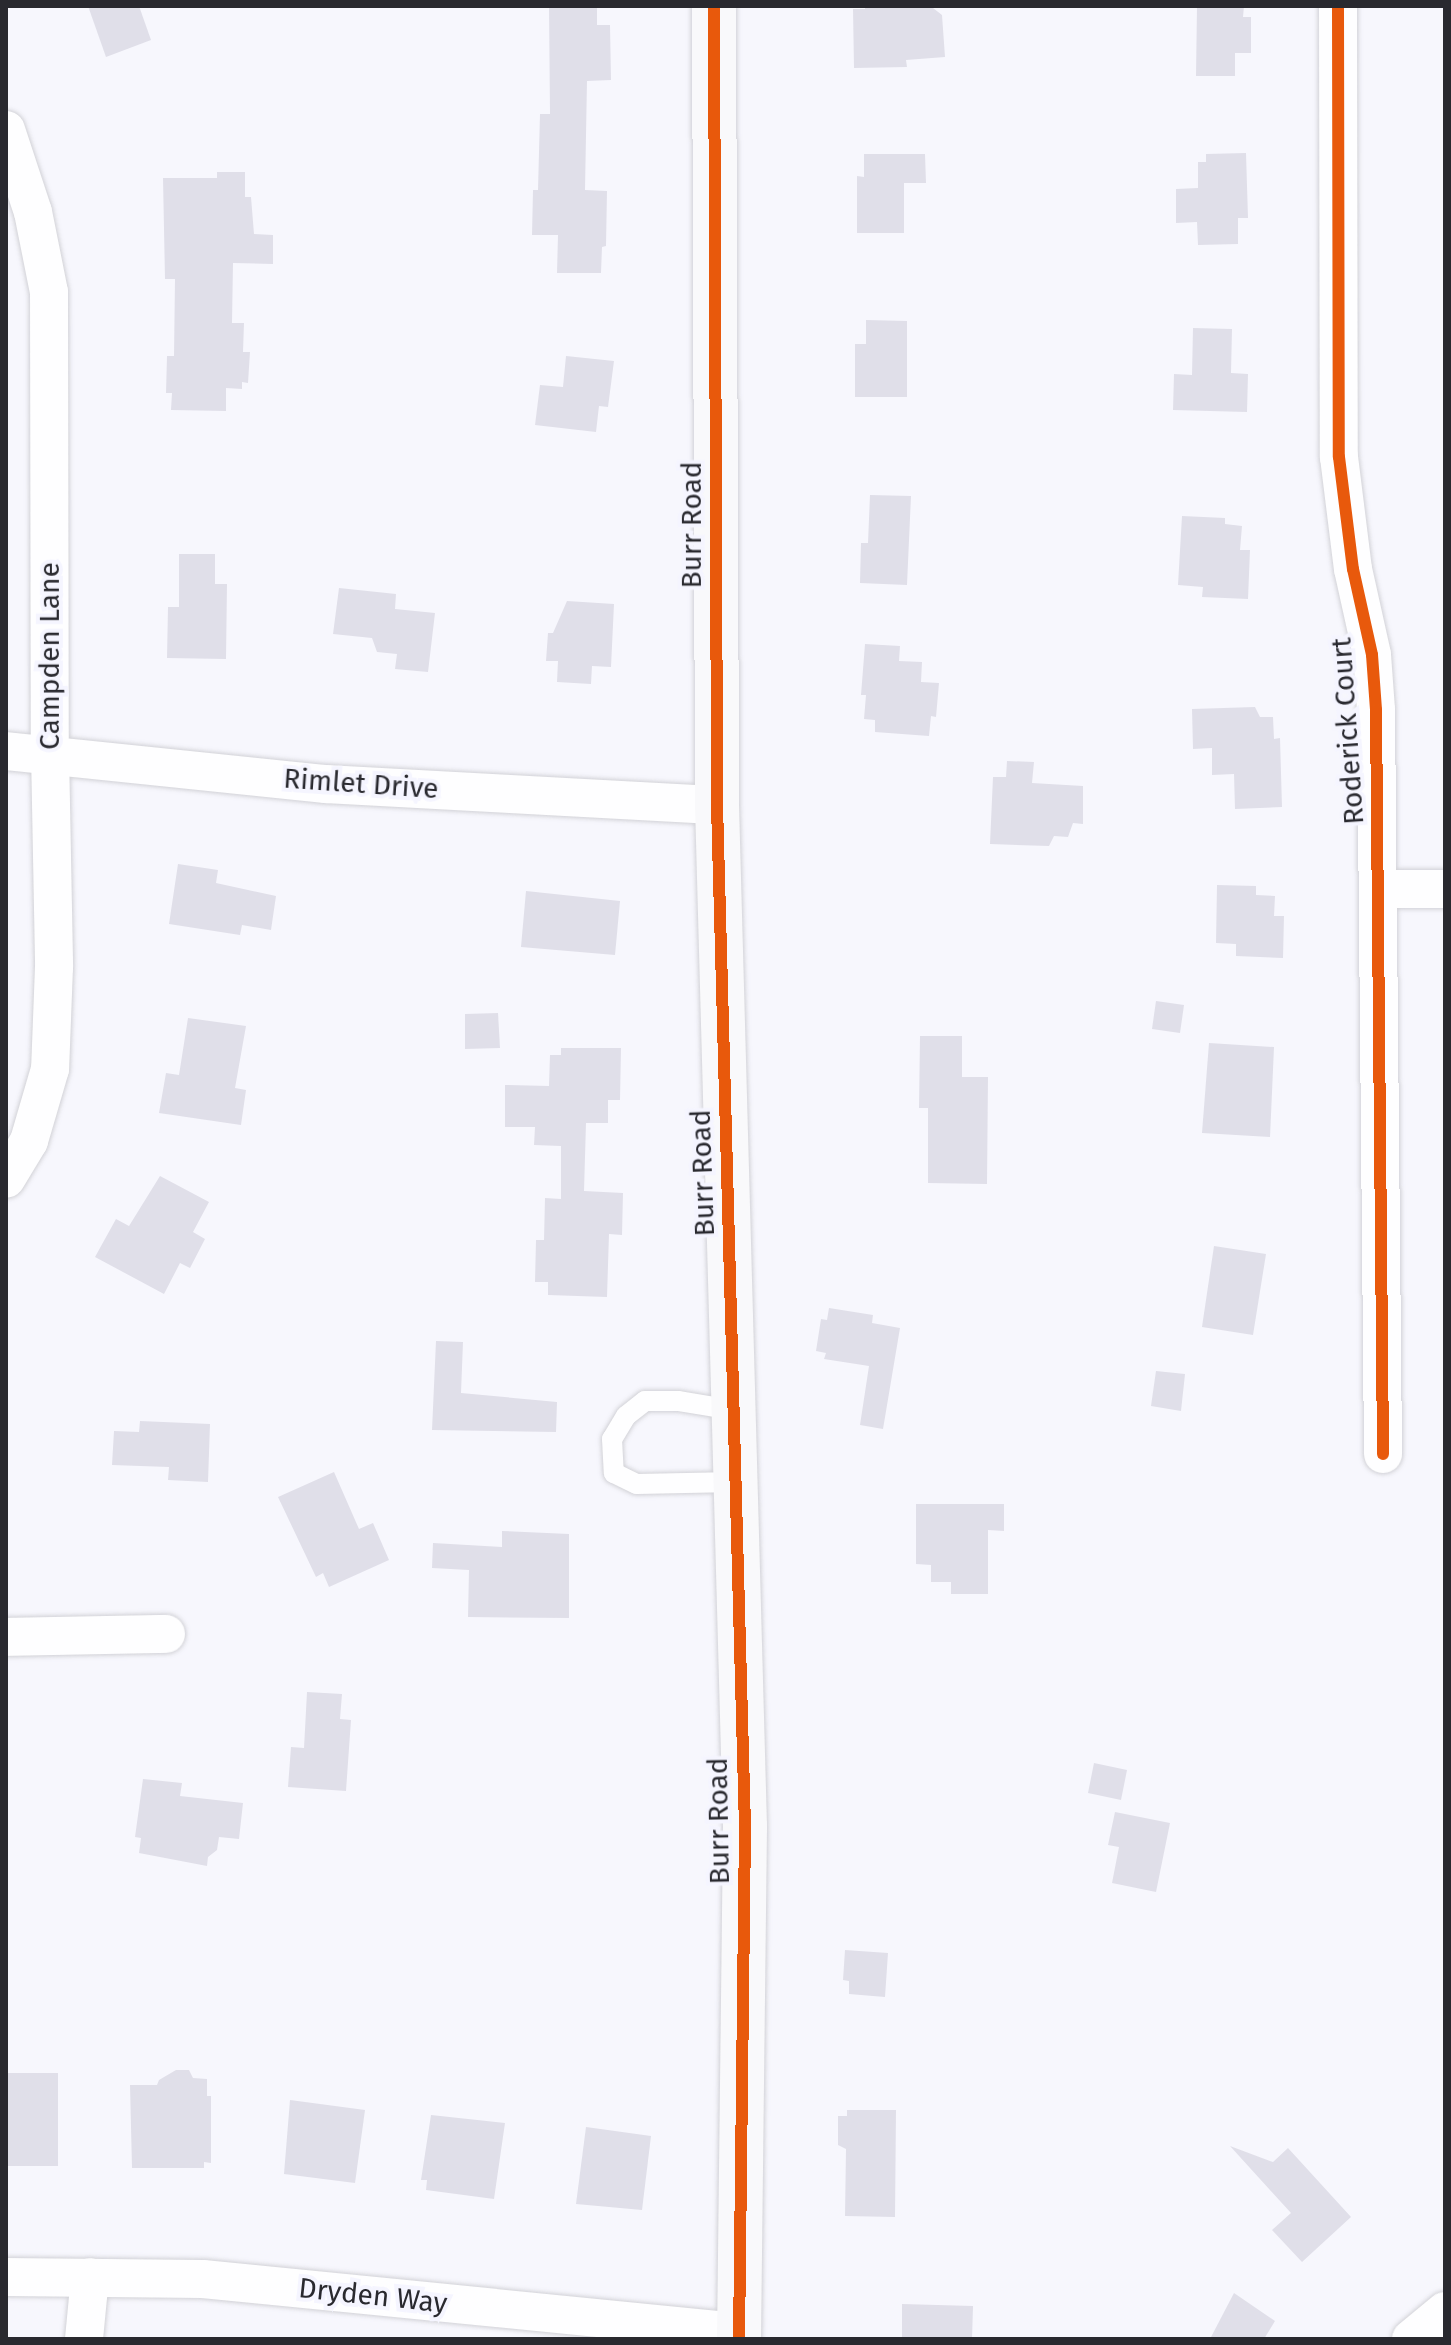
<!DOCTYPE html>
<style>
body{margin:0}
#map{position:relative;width:1451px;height:2345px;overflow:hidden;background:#f7f7fd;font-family:"Fira Sans",sans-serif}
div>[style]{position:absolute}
.building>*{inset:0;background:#e0dfe9}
.roads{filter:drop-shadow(0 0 2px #d2d2d7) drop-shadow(0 0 2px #d2d2d7)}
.lane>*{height:20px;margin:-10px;padding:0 10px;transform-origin:10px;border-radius:10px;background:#fefeff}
.street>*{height:38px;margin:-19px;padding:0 19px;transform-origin:19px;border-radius:19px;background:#fefeff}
.secondary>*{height:44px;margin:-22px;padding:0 22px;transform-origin:22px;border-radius:22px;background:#f9f9fb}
.cycleway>*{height:12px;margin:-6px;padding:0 6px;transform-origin:6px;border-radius:6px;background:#e8590c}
span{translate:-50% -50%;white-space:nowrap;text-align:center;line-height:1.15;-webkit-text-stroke:8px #f5f5ff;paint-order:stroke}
.street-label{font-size:28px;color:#29292f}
.frame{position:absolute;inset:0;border:8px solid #29292f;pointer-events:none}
</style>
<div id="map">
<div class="building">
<div style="clip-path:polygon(88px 6px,139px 6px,151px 40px,106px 57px)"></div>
<div style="clip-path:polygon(549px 6px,597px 6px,597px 25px,610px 25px,611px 80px,587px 81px,585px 190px,607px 191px,606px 246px,602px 247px,601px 273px,557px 273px,558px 235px,532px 235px,533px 190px,538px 190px,540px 114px,550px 114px)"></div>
<div style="clip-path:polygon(865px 6px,933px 8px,942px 15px,945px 57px,906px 60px,907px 67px,854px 68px,853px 9px,865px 9px)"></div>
<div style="clip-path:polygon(1197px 6px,1244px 6px,1243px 17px,1251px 17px,1251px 53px,1235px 53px,1235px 76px,1196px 76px)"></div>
<div style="clip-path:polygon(1246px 153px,1248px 218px,1238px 218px,1238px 244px,1198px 245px,1197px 222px,1176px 223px,1176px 189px,1198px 188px,1198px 162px,1206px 162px,1206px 154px)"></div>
<div style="clip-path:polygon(864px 154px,925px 154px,926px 183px,904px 183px,904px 233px,857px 233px,857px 176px,864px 177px)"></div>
<div style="clip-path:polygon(217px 172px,245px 172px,245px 197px,251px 197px,254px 234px,273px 235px,273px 264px,233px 263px,232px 323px,244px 323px,243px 352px,250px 352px,248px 383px,242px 382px,242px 389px,226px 388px,226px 411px,171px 410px,172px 393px,166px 393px,167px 356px,174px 356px,175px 279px,165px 279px,163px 178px,217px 178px)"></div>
<div style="clip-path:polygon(866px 320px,907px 321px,907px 397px,855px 397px,855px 344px,866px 344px)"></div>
<div style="clip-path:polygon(1193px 328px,1232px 329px,1231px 373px,1248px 374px,1247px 412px,1173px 410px,1174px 374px,1192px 375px)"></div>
<div style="clip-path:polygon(566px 356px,614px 361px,608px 407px,599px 406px,596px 432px,535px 425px,540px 385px,563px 387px)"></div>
<div style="clip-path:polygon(870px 495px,911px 496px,907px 585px,860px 583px,861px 543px,868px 543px)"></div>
<div style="clip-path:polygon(1182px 516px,1225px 518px,1225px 524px,1242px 526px,1240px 550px,1250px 550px,1248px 599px,1202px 597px,1203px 587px,1178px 585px)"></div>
<div style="clip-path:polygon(179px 554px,215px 554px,215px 584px,227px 584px,226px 659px,167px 658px,168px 607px,179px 607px)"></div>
<div style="clip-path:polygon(339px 588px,396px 594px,395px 609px,435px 613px,428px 672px,395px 669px,397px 654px,377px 652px,372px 638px,333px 634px)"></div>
<div style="clip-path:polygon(567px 601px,614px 604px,611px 667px,592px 666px,591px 684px,557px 682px,558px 661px,546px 661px,548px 633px,553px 633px)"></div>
<div style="clip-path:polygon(865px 644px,900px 646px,899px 661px,922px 662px,921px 682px,939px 683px,936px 717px,931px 716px,929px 736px,875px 732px,875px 720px,864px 719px,866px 695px,861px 695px)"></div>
<div style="clip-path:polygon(1255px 707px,1260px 717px,1273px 717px,1274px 739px,1280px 738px,1282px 807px,1235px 809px,1234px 774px,1212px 775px,1212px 748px,1193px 749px,1192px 709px)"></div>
<div style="clip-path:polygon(1007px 761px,1034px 762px,1032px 783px,1083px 786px,1083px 824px,1073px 823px,1068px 837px,1054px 836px,1049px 846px,990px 844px,993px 777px,1006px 777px)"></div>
<div style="clip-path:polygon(178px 864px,218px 870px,216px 883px,276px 896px,271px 930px,242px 925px,240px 935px,169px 924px)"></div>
<div style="clip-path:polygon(1217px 885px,1256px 886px,1256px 895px,1275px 896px,1274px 916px,1284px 916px,1283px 958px,1236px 956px,1236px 944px,1216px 943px)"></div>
<div style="clip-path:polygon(526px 891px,620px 901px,615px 955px,521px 947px)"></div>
<div style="clip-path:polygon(1156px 1001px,1184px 1005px,1180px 1033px,1152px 1029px)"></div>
<div style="clip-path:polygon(498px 1013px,500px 1048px,465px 1049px,465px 1014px)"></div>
<div style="clip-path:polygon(188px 1018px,246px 1026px,235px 1088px,246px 1090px,241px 1125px,159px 1113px,166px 1073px,179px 1075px)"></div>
<div style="clip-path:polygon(920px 1036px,962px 1036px,962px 1077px,988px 1077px,987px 1184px,928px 1183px,928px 1108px,919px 1108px)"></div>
<div style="clip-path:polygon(1209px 1043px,1274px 1047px,1270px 1137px,1202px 1133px)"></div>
<div style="clip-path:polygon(561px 1048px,621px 1048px,620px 1100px,608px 1100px,608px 1123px,586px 1123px,584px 1191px,623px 1193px,622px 1235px,609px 1234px,607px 1297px,548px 1295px,548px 1282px,535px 1282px,536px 1240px,544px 1240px,545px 1198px,561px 1199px,561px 1146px,534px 1145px,535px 1127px,505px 1127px,505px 1085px,549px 1086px,550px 1055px,561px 1055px)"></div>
<div style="clip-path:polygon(160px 1176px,209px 1202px,193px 1232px,205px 1239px,190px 1268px,180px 1263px,164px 1294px,95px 1257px,116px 1219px,129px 1226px)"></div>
<div style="clip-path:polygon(1214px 1246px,1266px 1254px,1253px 1335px,1202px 1327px)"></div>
<div style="clip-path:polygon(829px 1308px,873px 1315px,872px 1323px,900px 1328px,883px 1429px,860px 1425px,869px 1366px,824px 1359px,826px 1353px,816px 1351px,821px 1319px,827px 1320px)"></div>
<div style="clip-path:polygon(436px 1341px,463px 1342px,461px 1393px,557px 1402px,556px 1432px,432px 1430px)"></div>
<div style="clip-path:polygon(1156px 1371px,1185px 1374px,1181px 1411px,1151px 1406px)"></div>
<div style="clip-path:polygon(140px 1421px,210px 1424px,208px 1482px,168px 1480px,169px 1467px,112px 1465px,114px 1431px,139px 1432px)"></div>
<div style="clip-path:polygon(334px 1472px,359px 1529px,373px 1523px,389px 1560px,329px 1587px,323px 1573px,316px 1577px,278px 1497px)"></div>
<div style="clip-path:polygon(916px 1504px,1004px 1504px,1004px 1531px,988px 1530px,988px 1594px,951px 1594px,951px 1582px,931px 1582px,931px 1565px,916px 1564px)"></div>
<div style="clip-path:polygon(502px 1531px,569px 1534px,569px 1618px,468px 1617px,469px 1570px,432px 1568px,433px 1543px,502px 1547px)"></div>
<div style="clip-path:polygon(307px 1692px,342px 1694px,340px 1719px,351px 1720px,346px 1791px,288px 1787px,291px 1747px,304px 1748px)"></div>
<div style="clip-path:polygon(1094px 1763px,1127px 1770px,1121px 1800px,1088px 1793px)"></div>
<div style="clip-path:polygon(143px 1779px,182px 1783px,180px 1796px,243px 1803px,239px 1839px,219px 1837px,217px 1850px,208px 1857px,207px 1866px,139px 1853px,141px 1838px,135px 1837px)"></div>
<div style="clip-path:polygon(1115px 1812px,1170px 1823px,1156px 1892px,1112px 1883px,1119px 1847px,1108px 1845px)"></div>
<div style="clip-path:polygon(845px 1950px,888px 1953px,885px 1997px,849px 1994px,849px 1981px,843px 1980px)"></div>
<div style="clip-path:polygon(176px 2070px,189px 2070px,193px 2078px,207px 2079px,207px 2096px,211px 2096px,211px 2163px,204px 2162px,204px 2168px,132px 2168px,130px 2085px,157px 2085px,159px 2080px)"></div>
<div style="clip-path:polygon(6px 2073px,58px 2073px,58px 2166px,6px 2166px)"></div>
<div style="clip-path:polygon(290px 2100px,365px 2110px,355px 2183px,284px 2174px)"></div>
<div style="clip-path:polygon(847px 2110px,896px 2110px,895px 2217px,845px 2216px,846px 2149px,838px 2145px,838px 2116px,847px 2116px)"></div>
<div style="clip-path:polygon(431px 2115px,505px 2123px,494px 2199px,426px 2190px,427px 2180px,421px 2180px)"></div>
<div style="clip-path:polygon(586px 2127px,651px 2136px,642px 2210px,576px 2204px)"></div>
<div style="clip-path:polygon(1230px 2146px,1273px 2162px,1288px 2148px,1351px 2217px,1302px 2262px,1272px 2230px,1291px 2213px)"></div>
<div style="clip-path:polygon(1234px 2293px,1275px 2321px,1264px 2339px,1210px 2339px)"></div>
<div style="clip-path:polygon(902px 2304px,973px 2306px,972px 2339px,902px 2339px)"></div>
</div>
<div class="roads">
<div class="lane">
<div style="left:733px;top:1410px;width:56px;rotate:-170.7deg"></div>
<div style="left:678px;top:1401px;width:33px;rotate:180deg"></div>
<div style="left:645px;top:1401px;width:24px;rotate:142deg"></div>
<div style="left:626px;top:1416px;width:27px;rotate:121deg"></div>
<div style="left:612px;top:1439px;width:34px;rotate:87deg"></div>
<div style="left:614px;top:1473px;width:25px;rotate:26deg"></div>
<div style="left:637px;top:1484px;width:98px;rotate:-1.2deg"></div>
</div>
<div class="street">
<div style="left:1338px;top:6px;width:451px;rotate:89.9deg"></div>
<div style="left:1339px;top:457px;width:113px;rotate:82.9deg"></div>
<div style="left:1353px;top:569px;width:88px;rotate:77.5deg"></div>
<div style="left:1372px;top:655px;width:55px;rotate:85.8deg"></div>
<div style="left:1376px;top:710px;width:744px;rotate:89.46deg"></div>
<div style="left:6px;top:130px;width:86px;rotate:71.8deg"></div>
<div style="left:33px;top:212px;width:82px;rotate:78.7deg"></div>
<div style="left:49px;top:292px;width:460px;rotate:89.9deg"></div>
<div style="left:50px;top:752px;width:215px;rotate:88.9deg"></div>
<div style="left:54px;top:967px;width:102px;rotate:92.2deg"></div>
<div style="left:50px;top:1069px;width:75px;rotate:106.3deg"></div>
<div style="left:29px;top:1141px;width:44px;rotate:121.2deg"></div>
<div style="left:6px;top:751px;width:322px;rotate:5.9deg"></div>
<div style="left:326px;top:784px;width:392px;rotate:3.1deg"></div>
<div style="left:1379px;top:889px;width:66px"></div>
<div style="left:6px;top:1637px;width:160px;rotate:-1.1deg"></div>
<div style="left:6px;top:2277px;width:197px;rotate:0.6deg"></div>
<div style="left:203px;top:2279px;width:539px;rotate:5.65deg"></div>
<div style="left:84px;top:2339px;width:62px;rotate:-84.5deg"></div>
<div style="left:1411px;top:2339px;width:44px;rotate:-39.5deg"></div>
</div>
<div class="secondary">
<div style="left:714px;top:6px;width:799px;rotate:89.78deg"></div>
<div style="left:717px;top:805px;width:1022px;rotate:88.43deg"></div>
<div style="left:745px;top:1827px;width:512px;rotate:90.67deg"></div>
</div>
</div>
<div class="cycleway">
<div style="left:714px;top:6px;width:799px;rotate:89.78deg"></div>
<div style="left:717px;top:805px;width:1022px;rotate:88.43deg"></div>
<div style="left:745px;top:1827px;width:512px;rotate:90.67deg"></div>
<div style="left:1338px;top:6px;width:451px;rotate:89.9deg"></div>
<div style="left:1339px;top:457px;width:113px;rotate:82.9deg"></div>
<div style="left:1353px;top:569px;width:88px;rotate:77.5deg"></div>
<div style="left:1372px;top:655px;width:55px;rotate:85.8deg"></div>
<div style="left:1376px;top:710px;width:744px;rotate:89.46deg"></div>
</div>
<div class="street-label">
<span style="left:692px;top:525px;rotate:-90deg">Burr Road</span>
<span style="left:50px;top:656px;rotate:-90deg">Campden Lane</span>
<span style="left:1348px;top:731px;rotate:-94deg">Roderick Court</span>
<span style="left:361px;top:784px;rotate:4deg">Rimlet Drive</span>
<span style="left:703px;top:1173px;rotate:-92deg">Burr Road</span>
<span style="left:719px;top:1821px;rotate:-91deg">Burr Road</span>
<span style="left:373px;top:2296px;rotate:6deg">Dryden Way</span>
</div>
<div class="frame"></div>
</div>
